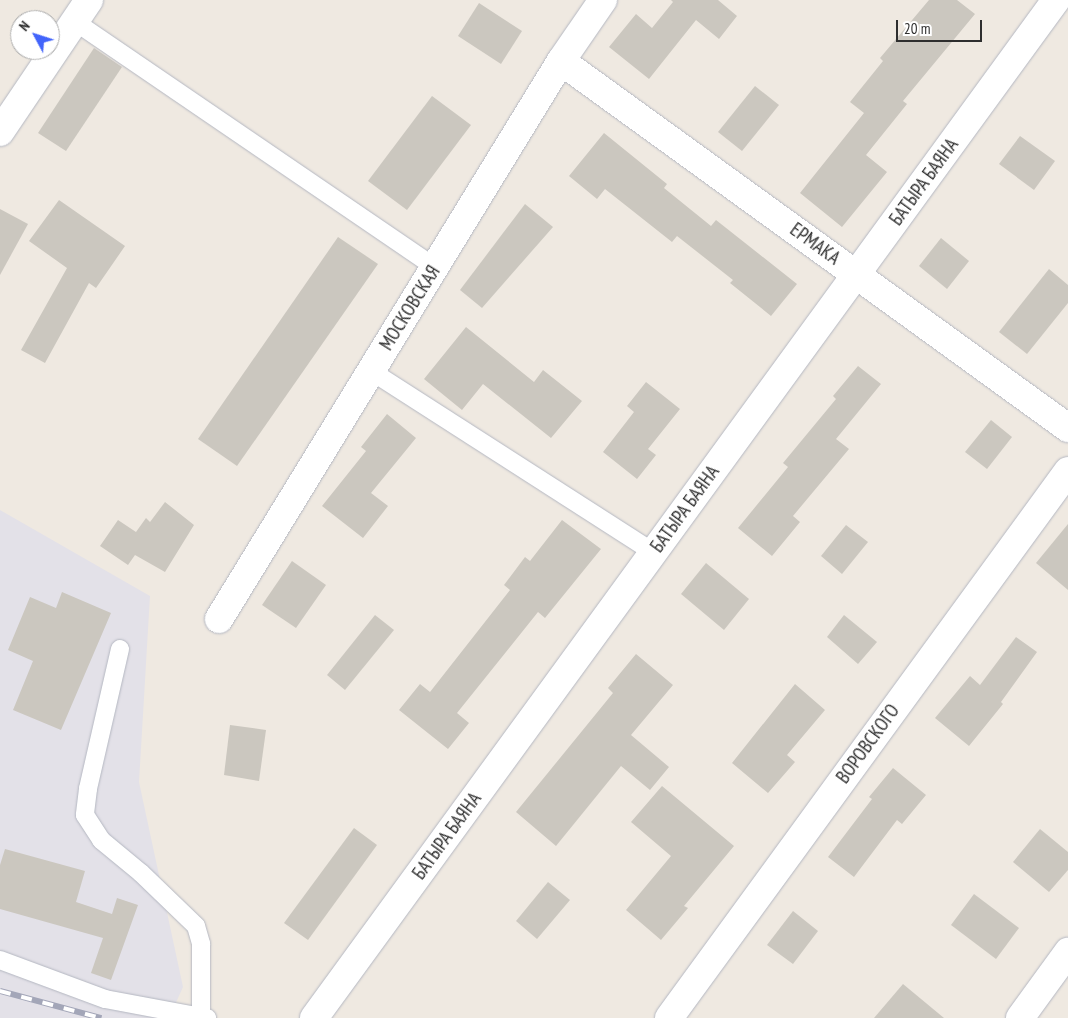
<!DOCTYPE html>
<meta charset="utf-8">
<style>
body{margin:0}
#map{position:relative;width:1068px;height:1018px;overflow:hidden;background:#efe9e1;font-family:"PT Sans Narrow",sans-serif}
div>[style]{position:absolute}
.industrial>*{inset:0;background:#e3e1e8}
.building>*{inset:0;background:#cbc7bf}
.roads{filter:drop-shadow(0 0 1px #b4b7c1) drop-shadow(0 0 1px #b4b7c1)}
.service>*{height:18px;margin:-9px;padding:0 9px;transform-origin:9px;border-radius:9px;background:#fff}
.minor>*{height:28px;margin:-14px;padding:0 14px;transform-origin:14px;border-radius:14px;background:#fff}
.tertiary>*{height:28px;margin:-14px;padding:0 14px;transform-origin:14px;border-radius:14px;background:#fff}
.rail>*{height:5.5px;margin-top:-2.75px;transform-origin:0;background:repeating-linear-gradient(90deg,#fff 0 11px,#a3a6b8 0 22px);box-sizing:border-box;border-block:1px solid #a3a6b8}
span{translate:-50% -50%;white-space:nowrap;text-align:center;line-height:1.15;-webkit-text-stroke:5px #fff;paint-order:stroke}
.street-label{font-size:19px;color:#2e2e2e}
.north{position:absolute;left:10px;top:10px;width:50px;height:50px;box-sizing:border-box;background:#fff;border:1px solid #ababab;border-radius:50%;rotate:310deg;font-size:14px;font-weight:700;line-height:20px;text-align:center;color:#2e2e2e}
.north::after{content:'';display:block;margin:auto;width:18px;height:22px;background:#4264fb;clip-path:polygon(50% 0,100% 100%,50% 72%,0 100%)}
.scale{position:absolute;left:896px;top:20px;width:86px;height:22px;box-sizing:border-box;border:2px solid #2e2e2e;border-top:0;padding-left:6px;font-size:15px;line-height:18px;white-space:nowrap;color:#2e2e2e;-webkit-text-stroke:4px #fff;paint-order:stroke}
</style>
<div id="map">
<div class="industrial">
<div style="clip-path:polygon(0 510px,150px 596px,139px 782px,183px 987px,169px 1018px,0 1018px)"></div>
</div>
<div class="building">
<div style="clip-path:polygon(671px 0,718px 0,737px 16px,719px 39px,696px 20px,649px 79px,609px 47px,636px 14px,652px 28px,673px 2px)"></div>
<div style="clip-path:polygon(929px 0,957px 0,975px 14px,903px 101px,907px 104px,866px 155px,887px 172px,842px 227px,800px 193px,864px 113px,850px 102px,883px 61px,880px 58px)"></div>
<div style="clip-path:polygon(479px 3px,522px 31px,501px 64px,458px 36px)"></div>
<div style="clip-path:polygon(94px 48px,122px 67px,66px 151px,38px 133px)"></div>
<div style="clip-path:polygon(755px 86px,779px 105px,742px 151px,718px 132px)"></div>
<div style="clip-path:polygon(432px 96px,471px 125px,407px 210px,368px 181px)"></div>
<div style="clip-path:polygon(604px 133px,667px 184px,664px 188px,711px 226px,716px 220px,797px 284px,771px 316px,730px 283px,733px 280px,677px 236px,672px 242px,605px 189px,597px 199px,569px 176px)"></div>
<div style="clip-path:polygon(1020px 136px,1055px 161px,1034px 190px,999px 164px)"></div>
<div style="clip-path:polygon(59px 200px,125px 246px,96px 288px,89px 283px,45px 363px,21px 350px,67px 268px,29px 241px)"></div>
<div style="clip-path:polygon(525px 204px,553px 227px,482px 308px,460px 290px)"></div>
<div style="clip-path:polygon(0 209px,28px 224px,0 275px)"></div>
<div style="clip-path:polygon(338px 237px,378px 264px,237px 466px,198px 439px)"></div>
<div style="clip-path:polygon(941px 238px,969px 261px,947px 289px,919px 266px)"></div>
<div style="clip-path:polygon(1049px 269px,1068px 285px,1068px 303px,1027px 354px,999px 332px)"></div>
<div style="clip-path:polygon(466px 327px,534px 382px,543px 370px,582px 401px,551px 438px,483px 384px,462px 410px,424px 379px)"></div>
<div style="clip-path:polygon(858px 366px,881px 384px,836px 439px,849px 449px,793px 516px,800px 522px,772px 556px,738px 528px,788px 467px,783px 463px,836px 399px,833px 396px)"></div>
<div style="clip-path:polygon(646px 382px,680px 409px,648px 449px,656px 455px,637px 479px,603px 452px,634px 412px,627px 406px)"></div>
<div style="clip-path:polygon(387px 414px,416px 438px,371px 493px,388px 506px,363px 538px,322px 506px,366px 451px,361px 447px)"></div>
<div style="clip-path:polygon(991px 420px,1012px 437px,987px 469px,965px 452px)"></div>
<div style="clip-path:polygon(165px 502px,194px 525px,165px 572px,135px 555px,128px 565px,100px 546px,118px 520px,136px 532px,146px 518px,150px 522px)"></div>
<div style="clip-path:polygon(562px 520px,601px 549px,545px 618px,538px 612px,457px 713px,469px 723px,448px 749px,399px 710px,420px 684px,430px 692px,510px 590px,504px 585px,525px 557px,530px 561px)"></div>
<div style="clip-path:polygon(1068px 524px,1068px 590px,1036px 563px)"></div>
<div style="clip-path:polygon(846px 525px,868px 542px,842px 574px,821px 556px)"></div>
<div style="clip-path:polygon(292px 561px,326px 585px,296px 628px,262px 605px)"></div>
<div style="clip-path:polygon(706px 563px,749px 599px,724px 630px,681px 594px)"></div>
<div style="clip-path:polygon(62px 592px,111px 613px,61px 730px,13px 710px,33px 661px,8px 650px,30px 597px,56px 608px)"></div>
<div style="clip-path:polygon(375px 615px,394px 630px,345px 690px,327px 675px)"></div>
<div style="clip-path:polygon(844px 615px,877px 642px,858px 664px,827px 637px)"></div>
<div style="clip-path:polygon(1016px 637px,1037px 652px,1001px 702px,1003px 704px,969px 746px,935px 718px,970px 676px,980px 685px)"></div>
<div style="clip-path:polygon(636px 654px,673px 685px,631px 735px,669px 767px,650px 790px,621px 766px,556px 846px,516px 812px,613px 693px,608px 688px)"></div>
<div style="clip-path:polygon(795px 684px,825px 710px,787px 755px,795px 762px,768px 793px,732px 763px)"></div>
<div style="clip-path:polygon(230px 725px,266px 730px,259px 781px,224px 775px)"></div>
<div style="clip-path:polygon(893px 768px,926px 795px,902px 824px,897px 820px,854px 877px,828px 857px,872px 799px,869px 797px)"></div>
<div style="clip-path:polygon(662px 786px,734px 846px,684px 906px,688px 908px,661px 940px,626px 910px,671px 856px,631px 822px)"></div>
<div style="clip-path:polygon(354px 828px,377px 845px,308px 940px,284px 923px)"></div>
<div style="clip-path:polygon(1040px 829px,1068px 852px,1068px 870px,1049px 892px,1013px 862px)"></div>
<div style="clip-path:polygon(5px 849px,85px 871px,76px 902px,112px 914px,117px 898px,138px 905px,111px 980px,91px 973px,103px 938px,0 909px,0 865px)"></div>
<div style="clip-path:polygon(548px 882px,570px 900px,537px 939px,516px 921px)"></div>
<div style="clip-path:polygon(974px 894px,1019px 928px,996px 959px,951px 925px)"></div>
<div style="clip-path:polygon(793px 911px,818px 931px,793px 964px,767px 945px)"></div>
<div style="clip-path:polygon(903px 984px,944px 1018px,874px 1018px)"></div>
</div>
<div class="roads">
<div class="service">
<div style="left:74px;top:21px;width:437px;rotate:34.3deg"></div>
<div style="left:371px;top:371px;width:335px;rotate:32.7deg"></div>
<div style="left:120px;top:649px;width:144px;rotate:102.9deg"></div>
<div style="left:88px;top:789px;width:26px;rotate:97deg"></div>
<div style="left:85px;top:815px;width:30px;rotate:57deg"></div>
<div style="left:101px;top:840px;width:52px;rotate:39.5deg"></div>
<div style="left:141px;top:873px;width:76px;rotate:43.9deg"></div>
<div style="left:196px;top:926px;width:19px;rotate:74deg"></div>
<div style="left:201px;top:944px;width:73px;rotate:90deg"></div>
<div style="left:0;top:960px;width:112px;rotate:20.4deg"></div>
<div style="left:105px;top:999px;width:104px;rotate:10.6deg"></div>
</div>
<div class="minor">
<div style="left:561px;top:61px;width:626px;rotate:35.9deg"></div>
<div style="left:0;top:132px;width:159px;rotate:-56deg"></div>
<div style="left:219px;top:619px;width:654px;rotate:-58.5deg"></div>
<div style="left:561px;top:61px;width:74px;rotate:-55.5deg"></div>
<div style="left:669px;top:1018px;width:677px;rotate:-53.89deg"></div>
<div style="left:1020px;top:1018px;width:82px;rotate:-54deg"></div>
</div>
<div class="tertiary">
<div style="left:314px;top:1018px;width:1260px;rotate:-53.91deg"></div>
</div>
</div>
<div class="rail">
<div style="left:0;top:991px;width:105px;rotate:15deg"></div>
</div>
<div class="street-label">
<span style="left:924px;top:182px;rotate:-54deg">БАТЫРА БАЯНА</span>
<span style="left:815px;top:244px;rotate:36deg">ЕРМАКА</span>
<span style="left:410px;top:308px;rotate:-58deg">МОСКОВСКАЯ</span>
<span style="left:685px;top:509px;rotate:-54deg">БАТЫРА БАЯНА</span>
<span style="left:868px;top:744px;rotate:-54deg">ВОРОВСКОГО</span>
<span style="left:447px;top:836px;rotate:-54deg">БАТЫРА БАЯНА</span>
</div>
<div class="north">N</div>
<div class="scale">20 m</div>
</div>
